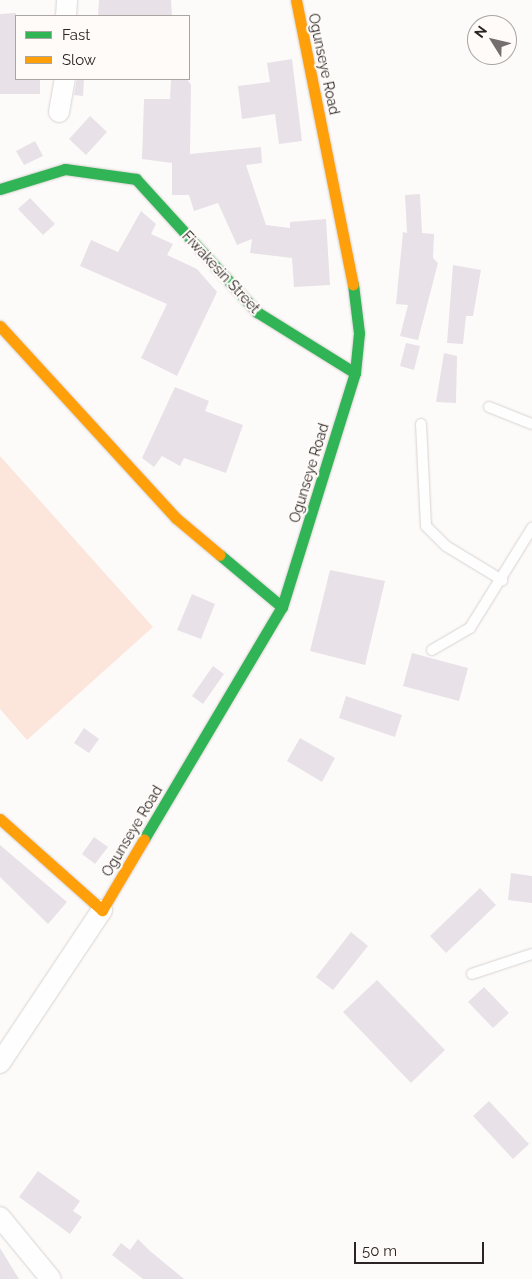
<!DOCTYPE html>
<style>
body{margin:0}
#map{position:relative;width:532px;height:1279px;overflow:hidden;background:#fdfbfa;font-family:Raleway,sans-serif}
div>[style]{position:absolute}
.green>*{inset:0;background:#fce5db}
.building>*{inset:0;background:#e8e1e8}
.roads{filter:drop-shadow(0 0 1px #d7d3d1) drop-shadow(0 0 1px #d7d3d1)}
.lane>*{height:10px;margin:-5px;padding:0 5px;transform-origin:5px;border-radius:5px;background:#fffefe}
.street>*{height:20px;margin:-10px;padding:0 10px;transform-origin:10px;border-radius:10px;background:#fffefe}
.fast>*{height:11px;margin:-5.5px;padding:0 5.5px;transform-origin:5.5px;border-radius:5.5px;background:#30b455}
.slow>*{height:11px;margin:-5.5px;padding:0 5.5px;transform-origin:5.5px;border-radius:5.5px;background:#ff9f0a}
span{translate:-50% -50%;white-space:nowrap;text-align:center;line-height:1.15;-webkit-text-stroke:4.5px #fefbf9;paint-order:stroke}
.street-label{font-size:14px;color:#2b2422}
.legend{position:absolute;left:15px;top:15px;width:175px;height:65px;box-sizing:border-box;background:#fefbf9;border:1px solid #aaa5a3;margin:0;padding:6px 9px;list-style:none;font-size:15px;color:#2b2422}
.legend li{display:flex;align-items:center;gap:10px;height:25px}
.legend b{width:25px;border:1px solid #aaa5a3}
.north{position:absolute;left:467px;top:15px;width:50px;height:50px;box-sizing:border-box;background:#fefbf9;border:1px solid #aaa5a3;border-radius:50%;rotate:306deg;font-size:14px;font-weight:700;line-height:20px;text-align:center;color:#2b2422}
.north::after{content:'';display:block;margin:auto;width:18px;height:22px;background:#746f6e;clip-path:polygon(50% 0,100% 100%,50% 72%,0 100%)}
.scale{position:absolute;left:354px;top:1242px;width:130px;height:22px;box-sizing:border-box;border:2px solid #2b2422;border-top:0;padding-left:6px;font-size:15px;line-height:18px;white-space:nowrap;color:#2b2422;-webkit-text-stroke:4px #fefbf9;paint-order:stroke}
</style>
<div id="map">
<div class="green">
<div style="clip-path:polygon(0 456px,153px 627px,27px 740px,0 709px)"></div>
</div>
<div class="building">
<div style="clip-path:polygon(99px 0,171px 0,172px 16px,98px 16px)"></div>
<div style="clip-path:polygon(16px 13px,16px 79px,40px 79px,40px 94px,0 94px,0 14px)"></div>
<div style="clip-path:polygon(292px 59px,302px 141px,279px 144px,275px 114px,242px 119px,238px 86px,270px 82px,267px 63px)"></div>
<div style="clip-path:polygon(77px 79px,84px 79px,83px 96px,74px 95px)"></div>
<div style="clip-path:polygon(171px 79px,187px 79px,191px 85px,190px 154px,261px 147px,262px 163px,246px 165px,266px 225px,290px 228px,290px 222px,326px 219px,330px 285px,294px 287px,292px 258px,250px 253px,252px 239px,237px 245px,218px 203px,194px 211px,189px 195px,172px 195px,172px 163px,142px 159px,144px 99px,170px 99px)"></div>
<div style="clip-path:polygon(90px 116px,107px 132px,86px 155px,69px 139px)"></div>
<div style="clip-path:polygon(35px 141px,43px 156px,24px 165px,16px 151px)"></div>
<div style="clip-path:polygon(420px 194px,422px 233px,434px 234px,433px 258px,438px 263px,418px 340px,400px 336px,408px 305px,396px 304px,403px 232px,407px 233px,405px 195px)"></div>
<div style="clip-path:polygon(30px 198px,55px 224px,43px 235px,18px 209px)"></div>
<div style="clip-path:polygon(141px 211px,156px 224px,151px 234px,173px 244px,167px 255px,197px 269px,217px 292px,177px 376px,141px 358px,167px 304px,80px 266px,91px 240px,118px 252px)"></div>
<div style="clip-path:polygon(453px 265px,481px 270px,473px 316px,466px 316px,463px 344px,447px 343px)"></div>
<div style="clip-path:polygon(406px 343px,420px 346px,414px 370px,400px 366px)"></div>
<div style="clip-path:polygon(444px 353px,457px 356px,456px 403px,436px 402px)"></div>
<div style="clip-path:polygon(175px 387px,209px 401px,205px 411px,243px 425px,226px 473px,184px 458px,180px 466px,162px 456px,154px 467px,142px 458px)"></div>
<div style="clip-path:polygon(330px 570px,385px 581px,365px 665px,310px 651px)"></div>
<div style="clip-path:polygon(192px 594px,215px 604px,201px 639px,177px 630px)"></div>
<div style="clip-path:polygon(412px 653px,468px 668px,459px 701px,403px 686px)"></div>
<div style="clip-path:polygon(213px 666px,224px 674px,203px 704px,192px 696px)"></div>
<div style="clip-path:polygon(346px 696px,402px 715px,395px 737px,339px 718px)"></div>
<div style="clip-path:polygon(84px 728px,99px 739px,89px 753px,74px 743px)"></div>
<div style="clip-path:polygon(300px 738px,335px 758px,322px 782px,287px 761px)"></div>
<div style="clip-path:polygon(94px 837px,108px 847px,95px 864px,82px 854px)"></div>
<div style="clip-path:polygon(0 845px,67px 902px,48px 924px,0 877px)"></div>
<div style="clip-path:polygon(511px 873px,532px 876px,532px 903px,508px 900px)"></div>
<div style="clip-path:polygon(480px 888px,496px 905px,446px 953px,430px 936px)"></div>
<div style="clip-path:polygon(351px 932px,368px 946px,333px 990px,316px 977px)"></div>
<div style="clip-path:polygon(377px 980px,445px 1050px,411px 1083px,343px 1012px)"></div>
<div style="clip-path:polygon(484px 987px,509px 1013px,493px 1028px,468px 1002px)"></div>
<div style="clip-path:polygon(489px 1101px,529px 1144px,513px 1159px,473px 1116px)"></div>
<div style="clip-path:polygon(38px 1171px,80px 1201px,73px 1211px,82px 1217px,70px 1234px,19px 1197px)"></div>
<div style="clip-path:polygon(138px 1239px,150px 1251px,184px 1279px,143px 1279px,112px 1255px,121px 1243px,130px 1250px)"></div>
<div style="clip-path:polygon(0 1248px,19px 1279px,0 1279px)"></div>
</div>
<div class="roads">
<div class="lane">
<div style="left:489px;top:407px;width:46px;rotate:21.6deg"></div>
<div style="left:421px;top:424px;width:102px;rotate:87.2deg"></div>
<div style="left:426px;top:526px;width:28px;rotate:45deg"></div>
<div style="left:446px;top:546px;width:66px;rotate:31.3deg"></div>
<div style="left:432px;top:650px;width:44px;rotate:-30.1deg"></div>
<div style="left:470px;top:628px;width:118px;rotate:-58.2deg"></div>
<div style="left:472px;top:974px;width:63px;rotate:-18.4deg"></div>
</div>
<div class="street">
<div style="left:66px;top:16px;width:16px;rotate:-86deg"></div>
<div style="left:59px;top:112px;width:34px;rotate:-80deg"></div>
<div style="left:0;top:1063px;width:184px;rotate:-56.3deg"></div>
<div style="left:0;top:1217px;width:80px;rotate:50.6deg"></div>
</div>
<div class="fast">
<div style="left:0;top:189px;width:68px;rotate:-17.1deg"></div>
<div style="left:65px;top:169px;width:72px;rotate:8deg"></div>
<div style="left:136px;top:179px;width:180px;rotate:47.7deg"></div>
<div style="left:257px;top:312px;width:115px;rotate:31.9deg"></div>
<div style="left:220px;top:555px;width:81px;rotate:40deg"></div>
<div style="left:144px;top:839px;width:270px;rotate:-59.3deg"></div>
<div style="left:282px;top:607px;width:245px;rotate:-72.7deg"></div>
<div style="left:355px;top:373px;width:40px;rotate:-84.3deg"></div>
<div style="left:359px;top:333px;width:49px;rotate:-97deg"></div>
</div>
<div class="slow">
<div style="left:296px;top:0;width:290px;rotate:78.7deg"></div>
<div style="left:0;top:326px;width:260px;rotate:47.5deg"></div>
<div style="left:176px;top:518px;width:57px;rotate:40.1deg"></div>
<div style="left:0;top:819px;width:137px;rotate:41.7deg"></div>
<div style="left:102px;top:910px;width:82px;rotate:-59.4deg"></div>
</div>
</div>
<div class="street-label">
<span style="left:324px;top:64px;rotate:78deg">Ogunseye Road</span>
<span style="left:221px;top:272px;rotate:47deg">Fiwakesin Street</span>
<span style="left:309px;top:473px;rotate:-73deg">Ogunseye Road</span>
<span style="left:132px;top:831px;rotate:-59deg">Ogunseye Road</span>
</div>
<ul class="legend">
<li><b style="height:6px;background:#30b455"></b>Fast</li>
<li><b style="height:6px;background:#ff9f0a"></b>Slow</li>
</ul>
<div class="north">N</div>
<div class="scale">50 m</div>
</div>
